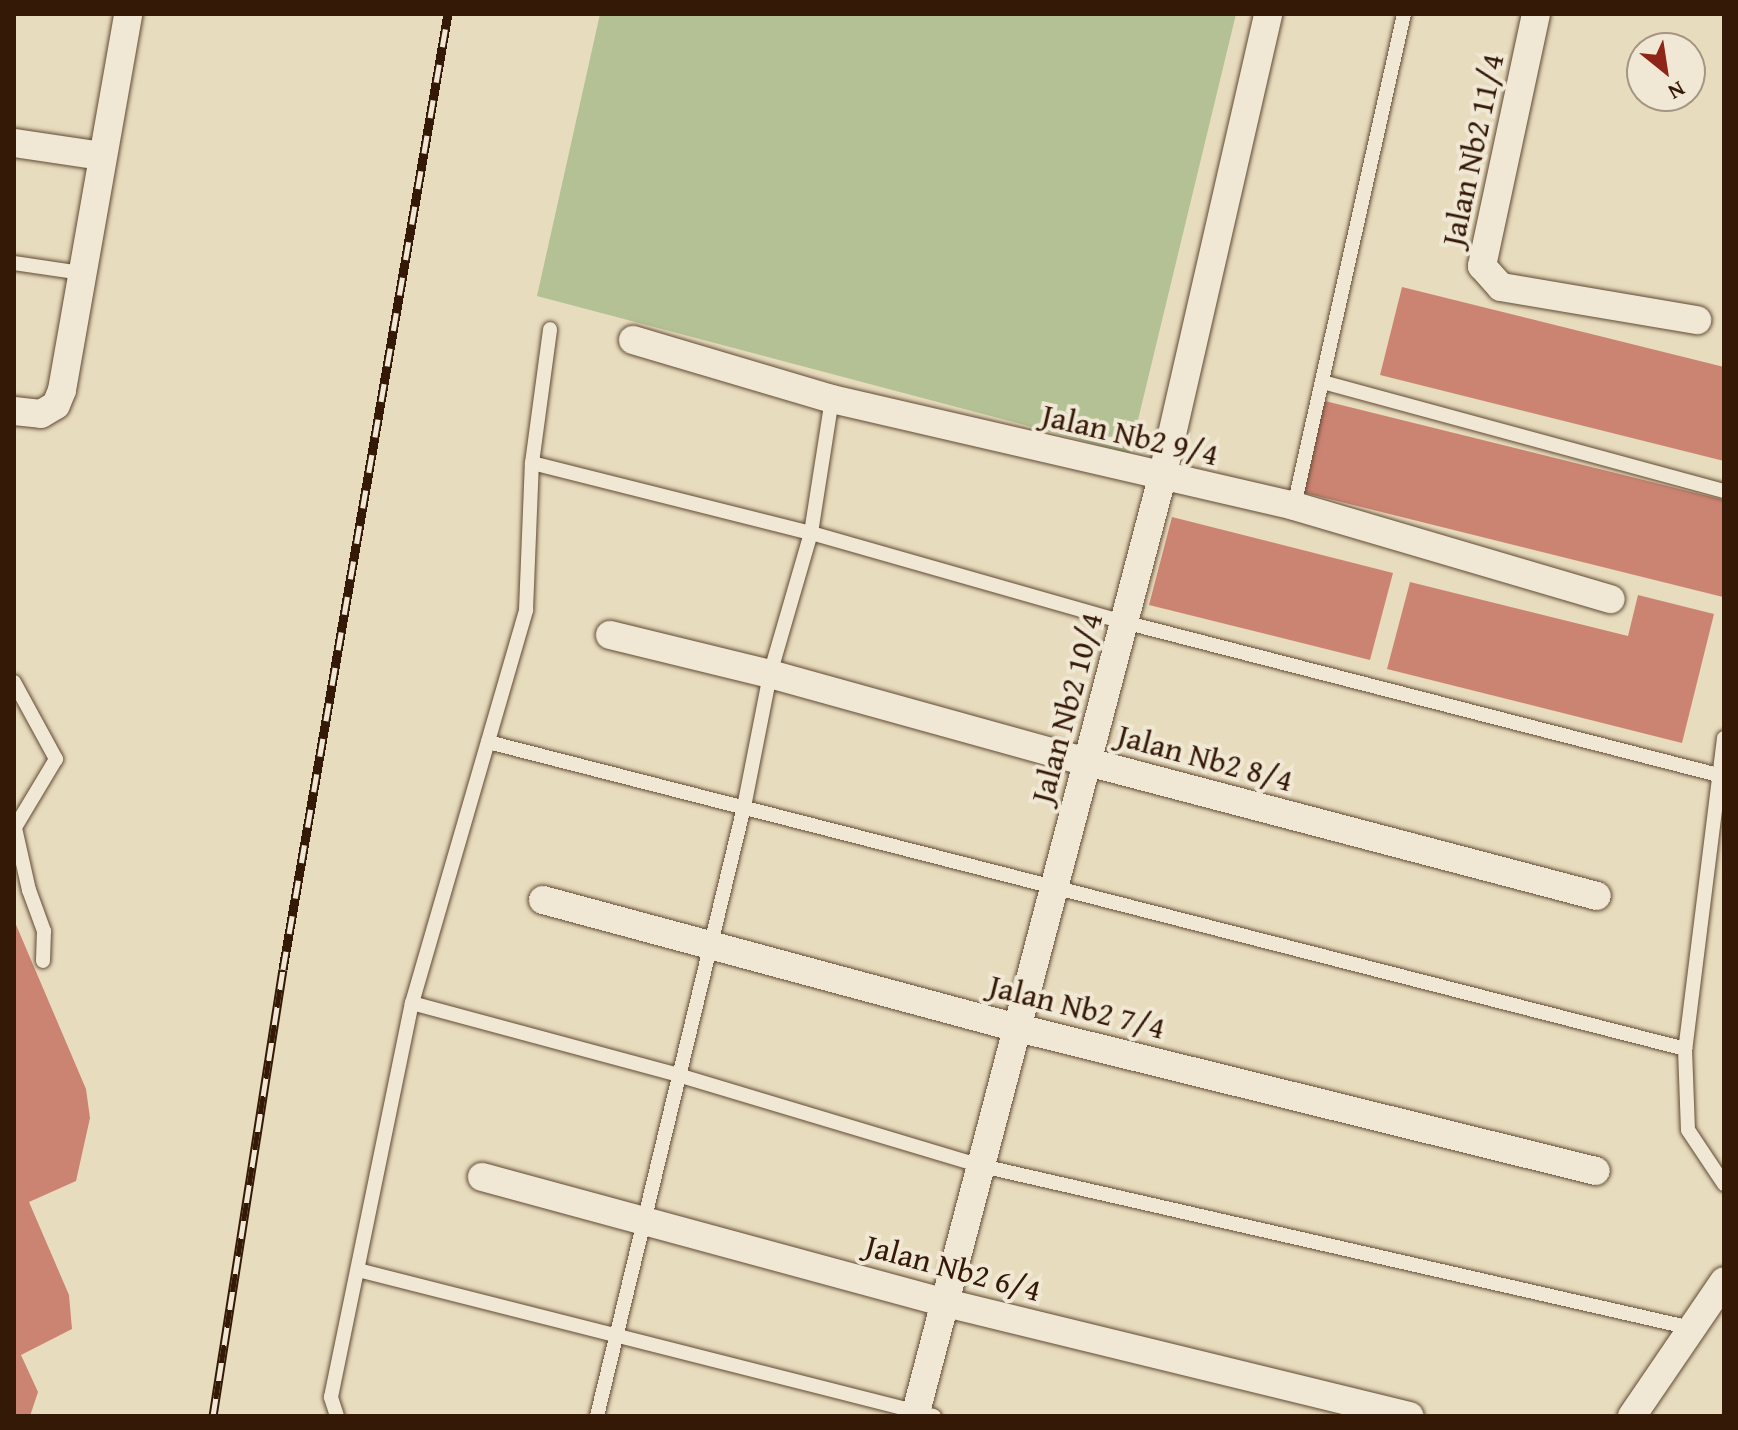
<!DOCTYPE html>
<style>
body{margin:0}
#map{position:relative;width:1738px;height:1430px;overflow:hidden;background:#e8dcbe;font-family:"Gentium Book Plus",serif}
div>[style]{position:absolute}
.green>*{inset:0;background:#b3c194}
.building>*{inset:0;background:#cc8472}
.roads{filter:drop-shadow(0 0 2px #614a34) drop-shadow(0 0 2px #614a34)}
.service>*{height:14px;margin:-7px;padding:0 7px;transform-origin:7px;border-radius:7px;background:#f0e8d5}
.minor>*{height:28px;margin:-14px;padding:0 14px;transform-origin:14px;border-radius:14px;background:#f0e8d5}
.rail>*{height:9px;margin-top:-4.5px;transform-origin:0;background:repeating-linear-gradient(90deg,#f0e8d5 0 18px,#341906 0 36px);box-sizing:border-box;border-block:2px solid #341906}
span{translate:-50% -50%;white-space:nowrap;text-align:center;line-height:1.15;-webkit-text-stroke:8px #f0e8d5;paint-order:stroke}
.street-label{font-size:32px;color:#341906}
.frame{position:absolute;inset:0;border:16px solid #341906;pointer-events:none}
.north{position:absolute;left:1626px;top:32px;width:80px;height:80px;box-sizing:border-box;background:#f0e8d5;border:2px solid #a59582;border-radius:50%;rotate:150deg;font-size:22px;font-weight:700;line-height:32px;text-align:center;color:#341906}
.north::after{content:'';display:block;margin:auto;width:28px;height:36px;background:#8f2418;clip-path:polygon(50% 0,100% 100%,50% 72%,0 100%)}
</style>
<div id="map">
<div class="green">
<div style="clip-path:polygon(600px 14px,1236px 14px,1130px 453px,537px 296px)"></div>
</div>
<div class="building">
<div style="clip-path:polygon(1402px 287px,1724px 367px,1724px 461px,1380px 375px)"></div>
<div style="clip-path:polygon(1321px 400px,1724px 500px,1723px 597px,1297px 491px)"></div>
<div style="clip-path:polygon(1172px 517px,1393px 573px,1370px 660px,1149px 605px)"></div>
<div style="clip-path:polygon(1410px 582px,1628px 636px,1638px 595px,1714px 614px,1682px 743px,1387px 669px)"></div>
<div style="clip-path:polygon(14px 920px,86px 1089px,90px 1118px,76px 1181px,29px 1202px,69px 1295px,72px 1329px,21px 1355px,38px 1392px,30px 1416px,14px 1416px)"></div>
</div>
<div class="roads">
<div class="service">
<div style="left:14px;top:263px;width:69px;rotate:8.4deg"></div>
<div style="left:1323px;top:382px;width:416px;rotate:15.2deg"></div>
<div style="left:532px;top:463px;width:288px;rotate:14.1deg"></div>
<div style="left:811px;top:533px;width:325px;rotate:15.9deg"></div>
<div style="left:1124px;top:622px;width:613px;rotate:14.44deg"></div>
<div style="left:1294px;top:506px;width:504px;rotate:-77.4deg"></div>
<div style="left:14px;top:682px;width:88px;rotate:61.4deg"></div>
<div style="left:56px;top:759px;width:82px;rotate:121deg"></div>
<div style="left:1724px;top:738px;width:313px;rotate:97.1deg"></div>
<div style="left:1685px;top:1049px;width:81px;rotate:87.9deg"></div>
<div style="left:1688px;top:1130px;width:65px;rotate:56.3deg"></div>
<div style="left:488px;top:742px;width:1236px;rotate:14.38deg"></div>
<div style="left:15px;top:828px;width:64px;rotate:77.3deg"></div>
<div style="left:29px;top:890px;width:44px;rotate:69.9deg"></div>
<div style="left:44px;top:931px;width:30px;rotate:92deg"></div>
<div style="left:412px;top:1003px;width:276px;rotate:15.1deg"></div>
<div style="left:678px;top:1075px;width:317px;rotate:16.7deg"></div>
<div style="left:982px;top:1166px;width:727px;rotate:12.87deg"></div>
<div style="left:358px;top:1270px;width:594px;rotate:14.22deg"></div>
<div style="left:337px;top:1416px;width:20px;rotate:-108deg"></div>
<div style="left:331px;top:1397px;width:402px;rotate:-78.4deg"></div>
<div style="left:412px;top:1003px;width:409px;rotate:-73.8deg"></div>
<div style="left:526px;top:610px;width:147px;rotate:-87.7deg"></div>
<div style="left:532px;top:463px;width:135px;rotate:-82.3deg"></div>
<div style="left:597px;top:1416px;width:626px;rotate:-76.43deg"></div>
<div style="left:744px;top:807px;width:136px;rotate:-78.9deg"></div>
<div style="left:770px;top:674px;width:147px;rotate:-73.8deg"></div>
<div style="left:811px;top:533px;width:136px;rotate:-81.1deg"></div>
</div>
<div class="minor">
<div style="left:1536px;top:14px;width:258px;rotate:102.1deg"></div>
<div style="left:1482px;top:266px;width:28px;rotate:48deg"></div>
<div style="left:1501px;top:287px;width:199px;rotate:9.6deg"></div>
<div style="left:14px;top:143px;width:89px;rotate:8.4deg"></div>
<div style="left:633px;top:340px;width:208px;rotate:16.5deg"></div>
<div style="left:832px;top:399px;width:474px;rotate:13deg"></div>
<div style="left:1294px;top:506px;width:330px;rotate:16.4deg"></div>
<div style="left:14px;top:411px;width:27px;rotate:6deg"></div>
<div style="left:41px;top:414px;width:17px;rotate:-31deg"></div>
<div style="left:56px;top:405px;width:16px;rotate:-68deg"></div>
<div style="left:62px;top:390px;width:382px;rotate:-80deg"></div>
<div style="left:610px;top:635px;width:165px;rotate:13.7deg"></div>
<div style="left:770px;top:674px;width:330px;rotate:15.5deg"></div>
<div style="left:1088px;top:762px;width:526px;rotate:14.75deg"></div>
<div style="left:543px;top:900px;width:492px;rotate:15.1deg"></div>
<div style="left:1018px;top:1028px;width:595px;rotate:13.9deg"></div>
<div style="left:482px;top:1177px;width:481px;rotate:15.2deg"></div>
<div style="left:946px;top:1303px;width:477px;rotate:13.7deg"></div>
<div style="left:915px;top:1416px;width:970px;rotate:-75.25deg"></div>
<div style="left:1162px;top:478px;width:476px;rotate:-77.1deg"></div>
<div style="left:1632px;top:1416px;width:163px;rotate:-55.7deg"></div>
</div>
</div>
<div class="rail">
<div style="left:213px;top:1416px;width:452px;rotate:-81.1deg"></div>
<div style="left:283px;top:969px;width:969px;rotate:-80.2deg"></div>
</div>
<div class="street-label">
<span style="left:1473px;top:150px;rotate:-78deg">Jalan Nb2 11/4</span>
<span style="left:1130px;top:435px;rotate:13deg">Jalan Nb2 9/4</span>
<span style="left:1067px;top:708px;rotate:-75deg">Jalan Nb2 10/4</span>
<span style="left:1205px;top:758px;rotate:15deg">Jalan Nb2 8/4</span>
<span style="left:1077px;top:1007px;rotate:14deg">Jalan Nb2 7/4</span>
<span style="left:953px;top:1268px;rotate:15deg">Jalan Nb2 6/4</span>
</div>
<div class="frame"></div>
<div class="north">N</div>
</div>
